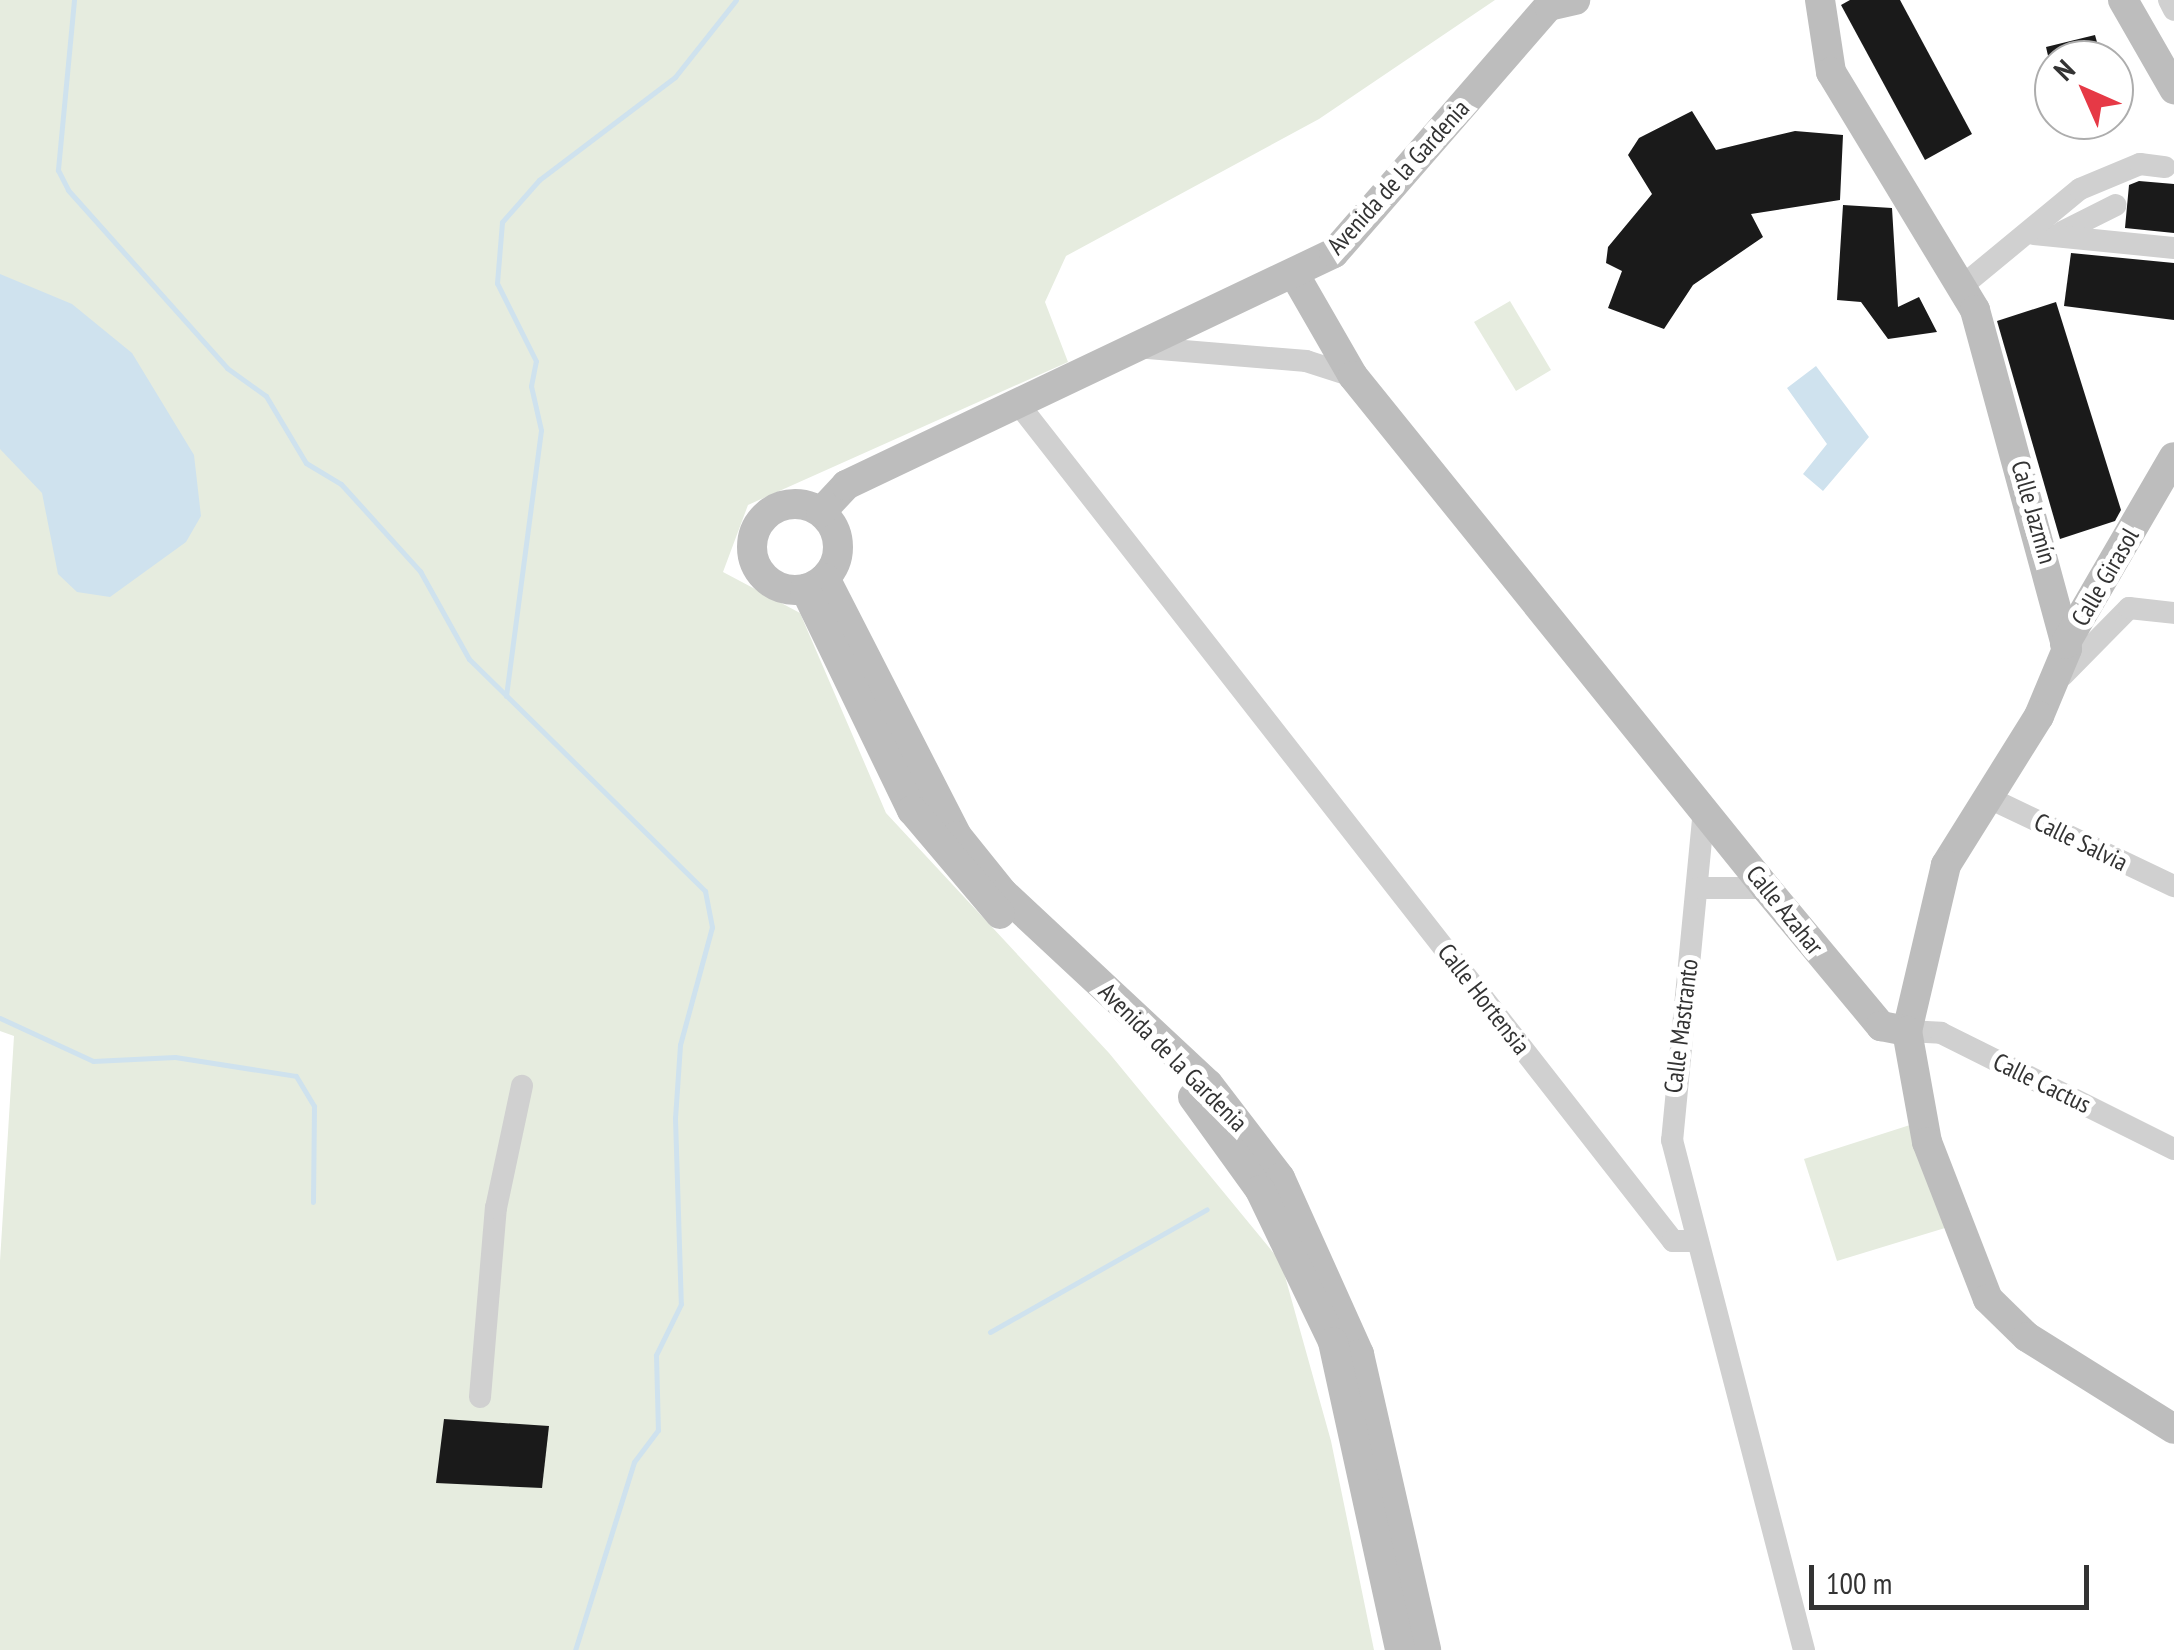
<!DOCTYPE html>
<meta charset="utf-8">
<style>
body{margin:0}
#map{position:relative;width:2174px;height:1650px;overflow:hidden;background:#fff;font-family:"PT Sans Narrow",sans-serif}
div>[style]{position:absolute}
.green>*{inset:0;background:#e6ecdf}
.water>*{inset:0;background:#cfe2ee}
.stream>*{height:5px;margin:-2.5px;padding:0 2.5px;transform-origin:2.5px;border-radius:2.5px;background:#cfe2ee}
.building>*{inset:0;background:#1a1a1a}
.street>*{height:22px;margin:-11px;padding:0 11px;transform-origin:11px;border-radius:11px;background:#d0d0d0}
.secondary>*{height:30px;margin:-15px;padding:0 15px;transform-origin:15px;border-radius:15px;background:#bdbdbd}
.secondary>.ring{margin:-15px;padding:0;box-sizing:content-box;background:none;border:30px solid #bdbdbd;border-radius:50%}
span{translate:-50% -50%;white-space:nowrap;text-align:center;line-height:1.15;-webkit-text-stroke:10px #fff;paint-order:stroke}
.street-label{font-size:25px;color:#333}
.north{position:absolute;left:2034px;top:40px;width:100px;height:100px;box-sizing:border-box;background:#fff;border:2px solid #adadad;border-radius:50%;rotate:315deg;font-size:28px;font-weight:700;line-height:40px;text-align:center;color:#333}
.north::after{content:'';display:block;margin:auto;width:35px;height:45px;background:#e63946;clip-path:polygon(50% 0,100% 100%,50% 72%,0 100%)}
.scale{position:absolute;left:1809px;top:1565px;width:280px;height:45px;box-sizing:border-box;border:5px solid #333;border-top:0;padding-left:12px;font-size:30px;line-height:35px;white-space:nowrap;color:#333;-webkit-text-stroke:8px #fff;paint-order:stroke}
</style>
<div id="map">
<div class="green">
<div style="clip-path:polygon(0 0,1495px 0,1319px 119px,1066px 256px,1045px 302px,1068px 362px,748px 505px,723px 572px,800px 613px,886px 813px,1109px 1053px,1281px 1262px,1331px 1441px,1374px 1650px,0 1650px,0 1261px,14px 1036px,0 1031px)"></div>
<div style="clip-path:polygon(1510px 301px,1551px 370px,1516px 391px,1474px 322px)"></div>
<div style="clip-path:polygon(1910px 1125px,1945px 1228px,1837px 1261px,1804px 1159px)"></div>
</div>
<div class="water">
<div style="clip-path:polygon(0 274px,72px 304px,132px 353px,194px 455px,201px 516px,186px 542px,110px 597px,77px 592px,58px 574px,42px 493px,0 449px)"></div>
<div style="clip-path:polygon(1816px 366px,1869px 437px,1823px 491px,1803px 474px,1827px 444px,1787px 388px)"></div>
</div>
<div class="stream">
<div style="left:74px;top:0;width:171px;rotate:95.4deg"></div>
<div style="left:58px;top:170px;width:22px;rotate:63deg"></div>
<div style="left:68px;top:190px;width:239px;rotate:48.2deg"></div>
<div style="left:227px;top:368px;width:48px;rotate:35.7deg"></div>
<div style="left:266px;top:396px;width:78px;rotate:59.2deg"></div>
<div style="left:306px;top:463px;width:41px;rotate:31deg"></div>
<div style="left:341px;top:484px;width:118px;rotate:47.8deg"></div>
<div style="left:420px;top:571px;width:101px;rotate:60.9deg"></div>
<div style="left:469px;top:659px;width:331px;rotate:44.5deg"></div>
<div style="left:705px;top:891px;width:37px;rotate:79deg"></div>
<div style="left:712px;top:927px;width:122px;rotate:105.2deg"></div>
<div style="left:680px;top:1045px;width:73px;rotate:93.9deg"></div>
<div style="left:675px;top:1118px;width:186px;rotate:88.2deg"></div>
<div style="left:681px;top:1304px;width:57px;rotate:116.1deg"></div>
<div style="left:656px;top:1355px;width:75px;rotate:88.5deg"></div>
<div style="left:658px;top:1430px;width:40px;rotate:127deg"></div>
<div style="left:634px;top:1462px;width:197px;rotate:107.4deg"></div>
<div style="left:506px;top:696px;width:268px;rotate:-82.5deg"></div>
<div style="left:541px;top:430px;width:45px;rotate:-102.8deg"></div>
<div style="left:531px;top:386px;width:25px;rotate:-79deg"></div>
<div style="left:536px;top:361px;width:87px;rotate:-116.6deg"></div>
<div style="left:497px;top:283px;width:61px;rotate:-85.3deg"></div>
<div style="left:502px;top:222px;width:56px;rotate:-48.6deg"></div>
<div style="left:539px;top:180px;width:171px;rotate:-37.1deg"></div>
<div style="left:675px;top:77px;width:98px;rotate:-51.6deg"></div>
<div style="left:0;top:1018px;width:102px;rotate:24.8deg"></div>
<div style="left:93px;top:1061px;width:82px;rotate:-2.8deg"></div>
<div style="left:175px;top:1057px;width:122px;rotate:8.9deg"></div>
<div style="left:296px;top:1076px;width:35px;rotate:59deg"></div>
<div style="left:314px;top:1106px;width:96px;rotate:90.6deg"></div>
<div style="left:990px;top:1332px;width:249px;rotate:-29.5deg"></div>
</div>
<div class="building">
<div style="clip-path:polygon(1850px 0,1900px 0,1972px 134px,1925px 160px,1841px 5px)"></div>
<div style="clip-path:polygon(2095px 35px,2102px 60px,2049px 60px,2046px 47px)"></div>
<div style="clip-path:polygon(1692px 111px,1716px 150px,1795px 131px,1843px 135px,1840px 200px,1751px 214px,1763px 237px,1693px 285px,1664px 329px,1608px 308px,1622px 271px,1606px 263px,1608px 247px,1652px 194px,1628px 155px,1639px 138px)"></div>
<div style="clip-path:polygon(2139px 181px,2174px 184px,2174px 233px,2125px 228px,2129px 185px)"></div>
<div style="clip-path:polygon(1843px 205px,1892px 208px,1898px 307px,1919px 297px,1937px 332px,1888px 339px,1861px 302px,1837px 300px)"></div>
<div style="clip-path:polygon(2071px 253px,2174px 263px,2174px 320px,2064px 306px)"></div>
<div style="clip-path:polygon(2056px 302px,2121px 510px,2115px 521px,2060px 539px,1997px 321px)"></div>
<div style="clip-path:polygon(444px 1419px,549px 1426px,542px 1488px,436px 1483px)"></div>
</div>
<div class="street">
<div style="left:2169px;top:0;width:11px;rotate:63deg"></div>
<div style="left:2062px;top:232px;width:60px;rotate:-26.6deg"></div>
<div style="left:2034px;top:234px;width:141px;rotate:5.7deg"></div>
<div style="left:1961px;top:287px;width:154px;rotate:-39.5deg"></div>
<div style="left:2080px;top:189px;width:65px;rotate:-22.6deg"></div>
<div style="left:2140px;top:164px;width:25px;rotate:7deg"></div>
<div style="left:1148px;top:348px;width:159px;rotate:4.7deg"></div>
<div style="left:1306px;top:361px;width:49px;rotate:17.7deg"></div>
<div style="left:1020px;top:406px;width:1060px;rotate:51.97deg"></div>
<div style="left:1673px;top:1241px;width:20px"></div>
<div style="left:2063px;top:675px;width:94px;rotate:-45.4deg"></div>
<div style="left:2129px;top:608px;width:45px;rotate:6.3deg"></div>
<div style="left:1987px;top:797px;width:207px;rotate:25.5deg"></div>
<div style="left:1704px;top:809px;width:333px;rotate:95.5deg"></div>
<div style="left:1672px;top:1140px;width:527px;rotate:75.49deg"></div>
<div style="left:1699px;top:888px;width:67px"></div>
<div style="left:1907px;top:1031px;width:34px;rotate:3deg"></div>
<div style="left:1941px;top:1033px;width:260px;rotate:26.5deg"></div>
<div style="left:480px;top:1397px;width:190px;rotate:-85.2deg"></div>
<div style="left:496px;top:1208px;width:125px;rotate:-78deg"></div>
</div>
<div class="secondary">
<div style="left:1820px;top:0;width:73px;rotate:81.3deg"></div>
<div style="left:1831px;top:72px;width:278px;rotate:58.8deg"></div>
<div style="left:1975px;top:310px;width:351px;rotate:74.8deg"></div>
<div style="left:2067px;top:649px;width:73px;rotate:112.7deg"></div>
<div style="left:2039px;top:716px;width:176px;rotate:122deg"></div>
<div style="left:1946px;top:865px;width:171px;rotate:103.2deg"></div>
<div style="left:2123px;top:0;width:103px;rotate:60.2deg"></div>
<div style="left:1296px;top:277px;width:114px;rotate:60.1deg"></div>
<div style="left:1353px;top:376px;width:658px;rotate:51.11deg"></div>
<div style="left:1766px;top:888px;width:180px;rotate:50.2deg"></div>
<div style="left:1881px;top:1026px;width:26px;rotate:11deg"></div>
<div style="left:1907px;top:1031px;width:113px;rotate:79.8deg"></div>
<div style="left:1927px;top:1142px;width:168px;rotate:68.8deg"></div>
<div style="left:1988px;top:1299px;width:54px;rotate:44.3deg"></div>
<div style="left:2027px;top:1337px;width:173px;rotate:32deg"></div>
<div class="ring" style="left:752px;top:504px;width:56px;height:56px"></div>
<div style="left:821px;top:512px;width:37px;rotate:-47deg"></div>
<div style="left:846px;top:485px;width:540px;rotate:-25.43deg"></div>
<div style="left:1334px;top:253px;width:327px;rotate:-49deg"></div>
<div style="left:1549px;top:6px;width:27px;rotate:-13deg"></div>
<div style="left:825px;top:578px;width:290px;rotate:62.9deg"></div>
<div style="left:957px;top:836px;width:73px;rotate:51.1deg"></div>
<div style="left:1003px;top:893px;width:280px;rotate:43deg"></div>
<div style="left:1208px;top:1084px;width:118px;rotate:52.5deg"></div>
<div style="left:1280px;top:1178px;width:193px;rotate:65.8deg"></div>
<div style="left:1359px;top:1354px;width:303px;rotate:77.2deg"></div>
<div style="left:805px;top:589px;width:246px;rotate:64.2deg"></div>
<div style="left:912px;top:810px;width:136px;rotate:49.8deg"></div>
<div style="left:2065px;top:644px;width:216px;rotate:-59.8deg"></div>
<div style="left:1193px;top:1097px;width:115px;rotate:54.2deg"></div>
<div style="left:1260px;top:1190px;width:169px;rotate:64.3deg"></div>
<div style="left:1333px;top:1342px;width:315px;rotate:77.7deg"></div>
</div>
<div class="street-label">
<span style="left:1398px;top:177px;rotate:-48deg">Avenida de la Gardenia</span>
<span style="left:2034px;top:512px;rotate:74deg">Calle Jazmín</span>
<span style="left:2105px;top:577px;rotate:-60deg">Calle Girasol</span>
<span style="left:2081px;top:842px;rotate:26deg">Calle Salvia</span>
<span style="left:1785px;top:910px;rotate:51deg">Calle Azahar</span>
<span style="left:1484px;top:999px;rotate:52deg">Calle Hortensia</span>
<span style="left:1681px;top:1026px;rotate:-83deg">Calle Mastranto</span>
<span style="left:1173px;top:1057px;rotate:45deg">Avenida de la Gardenia</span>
<span style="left:2042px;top:1083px;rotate:26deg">Calle Cactus</span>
</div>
<div class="north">N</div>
<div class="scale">100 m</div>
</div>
